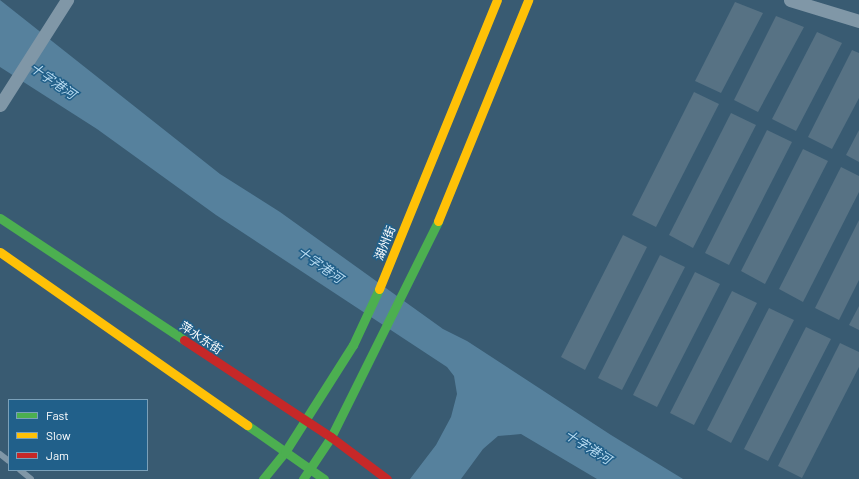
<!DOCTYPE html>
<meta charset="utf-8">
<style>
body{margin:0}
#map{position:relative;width:859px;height:479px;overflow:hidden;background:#395b72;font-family:Barlow,"Noto Sans SC",sans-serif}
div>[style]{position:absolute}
.water>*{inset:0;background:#56819d}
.building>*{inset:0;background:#577284}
.lane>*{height:6px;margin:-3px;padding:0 3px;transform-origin:3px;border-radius:3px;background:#8097a7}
.street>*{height:13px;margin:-6.5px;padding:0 6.5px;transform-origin:6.5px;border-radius:6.5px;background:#8097a7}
.fast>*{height:9px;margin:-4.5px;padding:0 4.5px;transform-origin:4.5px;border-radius:4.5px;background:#4caf50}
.slow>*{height:9px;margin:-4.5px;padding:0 4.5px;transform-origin:4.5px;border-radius:4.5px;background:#ffc107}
.jam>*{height:9px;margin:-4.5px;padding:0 4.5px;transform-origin:4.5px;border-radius:4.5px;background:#c62828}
span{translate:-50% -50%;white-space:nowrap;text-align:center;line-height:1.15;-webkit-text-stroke:3px #21608a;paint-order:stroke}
.street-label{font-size:12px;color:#fff}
.water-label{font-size:13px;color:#b9dcf2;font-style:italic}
.legend{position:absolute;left:8px;top:399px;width:140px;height:72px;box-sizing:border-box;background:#21608a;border:1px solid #7aa0b9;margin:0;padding:5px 7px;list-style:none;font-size:12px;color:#fff}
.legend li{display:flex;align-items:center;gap:8px;height:20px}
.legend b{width:20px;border:1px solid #7aa0b9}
</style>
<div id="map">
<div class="water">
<div style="clip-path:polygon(0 0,220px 174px,280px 212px,443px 329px,467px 341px,611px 435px,683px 479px,597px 479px,521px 434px,498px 436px,483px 449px,461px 479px,410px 479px,436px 445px,451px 417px,457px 394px,454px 376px,447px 367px,216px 215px,97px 129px,0 67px)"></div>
</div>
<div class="building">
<div style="clip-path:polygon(735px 2px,763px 13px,721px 93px,695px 81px)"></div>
<div style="clip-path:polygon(776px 16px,804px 27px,758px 112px,734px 100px)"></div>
<div style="clip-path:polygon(817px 32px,842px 43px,796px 131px,772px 119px)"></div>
<div style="clip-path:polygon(852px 50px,859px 53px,859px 98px,832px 149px,808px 137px)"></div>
<div style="clip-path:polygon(694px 92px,719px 104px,656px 227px,632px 215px)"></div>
<div style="clip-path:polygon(731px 113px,756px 125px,693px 248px,669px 235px)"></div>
<div style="clip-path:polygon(767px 130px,792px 142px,729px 265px,705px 253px)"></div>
<div style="clip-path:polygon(859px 130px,859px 162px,846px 155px)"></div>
<div style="clip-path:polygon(803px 149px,828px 161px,765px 284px,741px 271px)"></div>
<div style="clip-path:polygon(841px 167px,859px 176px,859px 192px,803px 302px,779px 289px)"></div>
<div style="clip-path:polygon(859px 220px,859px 280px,839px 320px,815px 308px)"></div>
<div style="clip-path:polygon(623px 235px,647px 247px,585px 370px,561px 357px)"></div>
<div style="clip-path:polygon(660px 255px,685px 267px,622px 390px,598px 378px)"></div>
<div style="clip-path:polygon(695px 272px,720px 284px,657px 407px,633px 395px)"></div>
<div style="clip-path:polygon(732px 291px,757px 303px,694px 425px,670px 413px)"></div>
<div style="clip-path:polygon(859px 306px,859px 330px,849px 325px)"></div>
<div style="clip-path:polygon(769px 308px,794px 320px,731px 443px,707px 430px)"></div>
<div style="clip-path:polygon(806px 327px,831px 339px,768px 461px,744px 449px)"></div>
<div style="clip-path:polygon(840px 343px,859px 352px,859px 367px,802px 478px,778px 466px)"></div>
</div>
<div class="lane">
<div style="left:0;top:454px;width:11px;rotate:38deg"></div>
<div style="left:20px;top:470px;width:14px;rotate:39deg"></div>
</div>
<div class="street">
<div style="left:790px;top:0;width:72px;rotate:16.9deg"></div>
<div style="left:0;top:105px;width:125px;rotate:-57.5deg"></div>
</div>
<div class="fast">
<div style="left:0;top:218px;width:221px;rotate:33.5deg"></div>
<div style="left:247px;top:425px;width:94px;rotate:35deg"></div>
<div style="left:263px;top:479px;width:35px;rotate:-51deg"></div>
<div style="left:285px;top:452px;width:127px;rotate:-57.6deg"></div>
<div style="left:353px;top:345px;width:62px;rotate:-65.1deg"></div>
<div style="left:303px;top:479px;width:50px;rotate:-56.3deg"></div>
<div style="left:331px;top:437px;width:241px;rotate:-63.6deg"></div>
</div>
<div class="slow">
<div style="left:438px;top:221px;width:239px;rotate:-67.8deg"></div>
<div style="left:0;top:252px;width:302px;rotate:35deg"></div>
<div style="left:379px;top:289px;width:312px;rotate:-67.8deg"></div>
</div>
<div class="jam">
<div style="left:184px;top:340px;width:176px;rotate:33.4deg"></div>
<div style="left:331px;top:437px;width:70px;rotate:36.9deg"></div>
</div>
<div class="street-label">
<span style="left:385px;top:243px;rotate:-68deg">湖州街</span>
<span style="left:201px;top:338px;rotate:34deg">萍水东街</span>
</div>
<div class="water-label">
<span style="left:53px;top:81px;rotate:35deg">十字港河</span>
<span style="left:320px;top:265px;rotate:35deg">十字港河</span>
<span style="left:588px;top:447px;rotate:32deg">十字港河</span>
</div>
<ul class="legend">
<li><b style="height:5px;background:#4caf50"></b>Fast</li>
<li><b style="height:5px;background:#ffc107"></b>Slow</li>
<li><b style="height:5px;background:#c62828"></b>Jam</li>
</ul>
</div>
